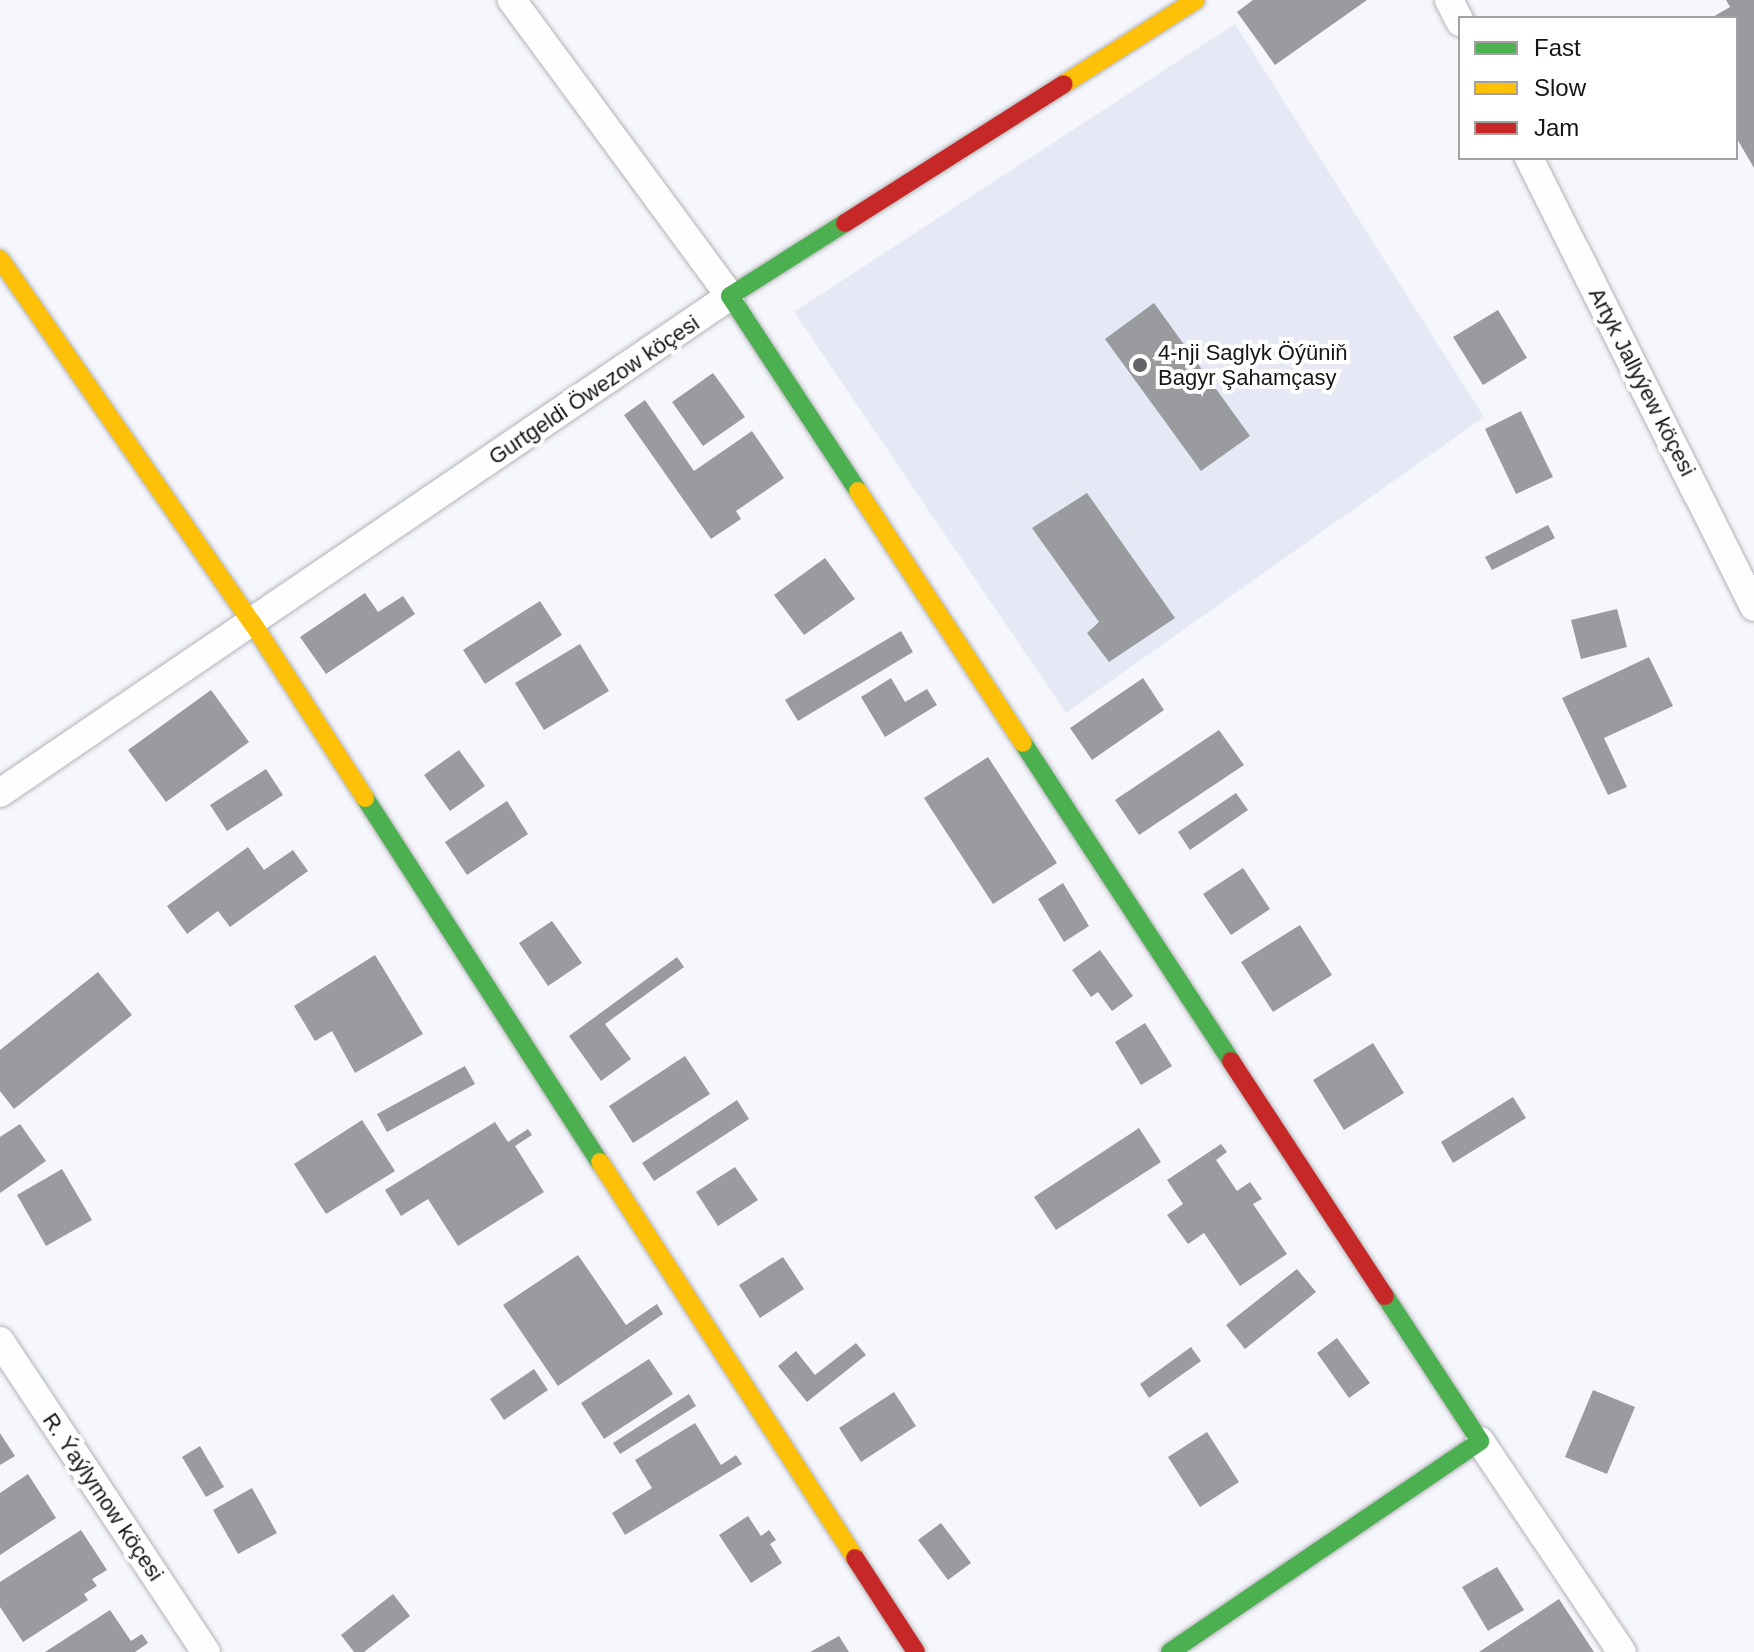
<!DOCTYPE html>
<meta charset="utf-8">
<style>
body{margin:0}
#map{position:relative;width:1754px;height:1652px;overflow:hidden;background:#f6f7fc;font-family:Helvetica,sans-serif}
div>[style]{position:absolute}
.built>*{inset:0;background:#e6e8f5}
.building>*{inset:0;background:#9a9b9e}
.roads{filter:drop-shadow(0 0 2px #b2b3b7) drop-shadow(0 0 2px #b2b3b7)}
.street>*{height:28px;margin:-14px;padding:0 14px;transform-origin:14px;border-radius:14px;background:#fefeff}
.fast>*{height:18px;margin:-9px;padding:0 9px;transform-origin:9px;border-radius:9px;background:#4caf50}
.slow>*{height:18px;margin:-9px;padding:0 9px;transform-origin:9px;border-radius:9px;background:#ffc107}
.jam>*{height:18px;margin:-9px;padding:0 9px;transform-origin:9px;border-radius:9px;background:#c62828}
.dots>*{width:22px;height:22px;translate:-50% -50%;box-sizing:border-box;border:4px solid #fff;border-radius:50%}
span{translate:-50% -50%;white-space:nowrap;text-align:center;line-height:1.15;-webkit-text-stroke:8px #fff;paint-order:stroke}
.poi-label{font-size:22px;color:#141519}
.left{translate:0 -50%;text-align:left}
.street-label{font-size:22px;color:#141519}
.legend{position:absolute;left:1458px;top:16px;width:280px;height:144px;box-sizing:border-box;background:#fff;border:2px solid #a1a1a3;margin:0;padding:10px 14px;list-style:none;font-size:24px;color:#141519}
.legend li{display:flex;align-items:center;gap:16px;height:40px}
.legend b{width:40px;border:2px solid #a1a1a3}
</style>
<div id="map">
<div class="built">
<div style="clip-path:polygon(1235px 24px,1484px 417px,1066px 713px,794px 312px)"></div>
</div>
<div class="building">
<div style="clip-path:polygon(1253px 0,1367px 0,1275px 65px,1237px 12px)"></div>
<div style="clip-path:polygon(1726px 0,1754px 0,1754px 168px,1736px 137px,1736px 18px,1711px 18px,1730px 7px)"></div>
<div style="clip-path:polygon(1154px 303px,1250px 436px,1201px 471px,1105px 339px)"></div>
<div style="clip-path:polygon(1498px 310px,1527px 358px,1483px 385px,1453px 337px)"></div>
<div style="clip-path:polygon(713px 373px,745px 417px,703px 446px,672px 402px)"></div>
<div style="clip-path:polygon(645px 400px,694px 471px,752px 431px,784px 478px,736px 511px,741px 519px,711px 539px,624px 415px)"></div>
<div style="clip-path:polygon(1521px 411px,1553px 477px,1516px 494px,1485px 429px)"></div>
<div style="clip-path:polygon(1087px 493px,1175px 618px,1109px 662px,1087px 633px,1099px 622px,1032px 528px)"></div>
<div style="clip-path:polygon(1548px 525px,1555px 538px,1492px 570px,1485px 557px)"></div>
<div style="clip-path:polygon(825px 558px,855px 599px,804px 635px,774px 595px)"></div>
<div style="clip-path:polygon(365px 593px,378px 612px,403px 596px,415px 614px,326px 674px,300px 637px)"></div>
<div style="clip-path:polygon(540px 601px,562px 635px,485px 684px,463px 650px)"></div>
<div style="clip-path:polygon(1617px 609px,1627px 647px,1581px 659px,1571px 620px)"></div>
<div style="clip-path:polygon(901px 631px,913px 652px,798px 721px,785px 700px)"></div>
<div style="clip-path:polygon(580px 644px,609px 691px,544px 730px,515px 683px)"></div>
<div style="clip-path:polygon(1649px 657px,1673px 706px,1604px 738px,1627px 787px,1608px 795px,1562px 698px)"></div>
<div style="clip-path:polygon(891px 678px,905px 702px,927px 689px,937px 705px,885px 737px,861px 697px)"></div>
<div style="clip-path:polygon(1143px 678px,1164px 710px,1092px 760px,1070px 728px)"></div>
<div style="clip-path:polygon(211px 690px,249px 742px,166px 802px,128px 750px)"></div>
<div style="clip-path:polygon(1219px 730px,1244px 765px,1139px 835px,1115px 800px)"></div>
<div style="clip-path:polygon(459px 750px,485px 786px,450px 811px,424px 775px)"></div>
<div style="clip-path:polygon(988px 757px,1057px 863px,993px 904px,924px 798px)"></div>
<div style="clip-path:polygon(266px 769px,283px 795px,227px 831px,210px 805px)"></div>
<div style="clip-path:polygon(1236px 793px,1248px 810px,1190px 850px,1178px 832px)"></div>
<div style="clip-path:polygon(507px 801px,528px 834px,467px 875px,445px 842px)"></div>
<div style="clip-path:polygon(248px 847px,264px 870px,293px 850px,308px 871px,230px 927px,218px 911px,187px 934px,167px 906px)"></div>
<div style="clip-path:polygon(1243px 868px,1270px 909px,1231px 935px,1203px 894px)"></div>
<div style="clip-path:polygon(1063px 883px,1089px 926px,1064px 942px,1038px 899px)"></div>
<div style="clip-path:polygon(552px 921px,582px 963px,548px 986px,519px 943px)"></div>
<div style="clip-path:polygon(1300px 925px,1332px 975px,1273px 1012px,1241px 962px)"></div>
<div style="clip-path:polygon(1100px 950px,1133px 996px,1112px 1011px,1098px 992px,1091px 997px,1072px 970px)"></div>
<div style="clip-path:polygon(375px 955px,423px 1034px,355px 1073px,332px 1031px,315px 1041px,294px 1006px)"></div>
<div style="clip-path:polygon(677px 957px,684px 967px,605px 1024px,631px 1059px,601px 1081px,569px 1036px)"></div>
<div style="clip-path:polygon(98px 972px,132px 1015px,14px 1109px,0 1091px,0 1050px)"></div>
<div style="clip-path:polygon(1145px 1023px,1172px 1066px,1141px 1085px,1115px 1042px)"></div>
<div style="clip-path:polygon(1373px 1043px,1404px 1093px,1344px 1130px,1313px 1080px)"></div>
<div style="clip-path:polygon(685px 1056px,710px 1094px,633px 1143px,609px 1106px)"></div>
<div style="clip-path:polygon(465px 1066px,475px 1084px,387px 1132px,377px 1114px)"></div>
<div style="clip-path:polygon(1513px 1097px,1526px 1118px,1453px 1163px,1441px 1142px)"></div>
<div style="clip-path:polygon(737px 1100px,749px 1119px,654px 1181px,642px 1163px)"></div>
<div style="clip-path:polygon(362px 1120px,395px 1171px,326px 1214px,294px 1164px)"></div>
<div style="clip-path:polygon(495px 1122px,508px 1142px,528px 1129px,532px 1135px,515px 1146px,544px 1192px,458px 1246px,428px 1199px,401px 1216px,385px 1190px)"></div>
<div style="clip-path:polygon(20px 1124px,46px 1161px,0 1193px,0 1137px)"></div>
<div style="clip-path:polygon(1139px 1128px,1161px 1162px,1056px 1230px,1034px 1197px)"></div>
<div style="clip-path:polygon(1221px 1144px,1227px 1152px,1216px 1160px,1237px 1191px,1250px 1182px,1262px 1199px,1253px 1204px,1287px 1254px,1240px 1286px,1204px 1233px,1188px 1244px,1167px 1215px,1183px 1204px,1167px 1180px)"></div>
<div style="clip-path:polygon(735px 1167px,758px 1200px,718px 1226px,696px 1192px)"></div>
<div style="clip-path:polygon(62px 1169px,92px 1220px,46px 1246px,17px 1195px)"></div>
<div style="clip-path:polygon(578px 1255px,626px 1325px,657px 1304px,663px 1314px,558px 1386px,503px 1305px)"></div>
<div style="clip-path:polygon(783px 1257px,804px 1289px,760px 1318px,739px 1285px)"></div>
<div style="clip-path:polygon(1297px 1269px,1316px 1292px,1245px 1349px,1226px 1325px)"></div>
<div style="clip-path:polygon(1337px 1338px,1370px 1383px,1349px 1398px,1317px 1353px)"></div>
<div style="clip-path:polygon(856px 1343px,866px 1355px,807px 1402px,778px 1366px,796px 1351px,815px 1375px)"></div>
<div style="clip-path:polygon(1191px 1347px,1201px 1361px,1149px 1398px,1140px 1384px)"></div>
<div style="clip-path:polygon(649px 1359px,673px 1394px,604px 1439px,581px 1403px)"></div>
<div style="clip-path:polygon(534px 1369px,548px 1390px,504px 1420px,490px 1399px)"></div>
<div style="clip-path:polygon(1593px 1390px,1635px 1407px,1607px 1474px,1565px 1457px)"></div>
<div style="clip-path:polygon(894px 1392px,916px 1426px,861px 1462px,839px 1428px)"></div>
<div style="clip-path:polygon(689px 1394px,696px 1406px,620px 1454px,613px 1443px)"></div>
<div style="clip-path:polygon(695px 1423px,721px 1465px,736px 1455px,742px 1464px,625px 1535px,612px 1513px,652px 1488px,635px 1460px)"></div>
<div style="clip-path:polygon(1207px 1432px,1239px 1482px,1200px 1507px,1168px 1457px)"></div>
<div style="clip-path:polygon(0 1433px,15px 1456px,0 1465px)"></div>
<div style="clip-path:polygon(200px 1446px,224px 1487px,206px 1497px,182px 1457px)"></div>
<div style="clip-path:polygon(28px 1474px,56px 1518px,0 1555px,0 1493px)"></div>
<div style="clip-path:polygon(252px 1488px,277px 1533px,238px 1554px,213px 1510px)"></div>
<div style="clip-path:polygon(748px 1516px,761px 1536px,769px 1530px,776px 1540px,770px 1544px,782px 1563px,751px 1583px,719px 1535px)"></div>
<div style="clip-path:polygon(941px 1523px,971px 1563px,948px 1580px,918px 1540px)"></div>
<div style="clip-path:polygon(81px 1530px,107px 1570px,92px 1579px,97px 1586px,84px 1594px,88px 1600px,23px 1642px,0 1607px,0 1582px)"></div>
<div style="clip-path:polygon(1497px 1567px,1524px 1610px,1488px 1631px,1462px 1587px)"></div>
<div style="clip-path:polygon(393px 1594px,410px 1616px,364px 1652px,354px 1652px,341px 1635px)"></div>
<div style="clip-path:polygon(1559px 1599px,1594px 1652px,1479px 1652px)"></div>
<div style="clip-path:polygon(110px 1610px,131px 1641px,142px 1634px,148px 1643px,135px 1652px,45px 1652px)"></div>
<div style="clip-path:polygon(839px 1636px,849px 1652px,810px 1652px)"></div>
</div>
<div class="roads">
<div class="street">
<div style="left:1449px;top:0;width:25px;rotate:63deg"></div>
<div style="left:1529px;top:158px;width:502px;rotate:63.38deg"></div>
<div style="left:0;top:793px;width:883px;rotate:-34.25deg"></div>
<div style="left:730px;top:296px;width:368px;rotate:-126.4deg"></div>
<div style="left:0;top:1341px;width:373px;rotate:56.5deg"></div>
<div style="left:1480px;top:1441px;width:254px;rotate:56.1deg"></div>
</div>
<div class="fast">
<div style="left:845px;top:223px;width:136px;rotate:147.6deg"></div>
<div style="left:730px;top:296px;width:233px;rotate:56.7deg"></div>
<div style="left:1023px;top:743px;width:380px;rotate:56.8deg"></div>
<div style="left:365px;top:798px;width:433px;rotate:57.2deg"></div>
<div style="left:1170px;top:1652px;width:375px;rotate:-34.2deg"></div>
<div style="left:1480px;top:1441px;width:173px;rotate:-123.2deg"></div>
</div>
<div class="slow">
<div style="left:1064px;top:84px;width:156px;rotate:-32.5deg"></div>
<div style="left:0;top:259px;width:444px;rotate:55.3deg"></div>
<div style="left:253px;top:624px;width:207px;rotate:57.2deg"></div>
<div style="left:858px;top:491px;width:301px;rotate:56.8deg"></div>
<div style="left:600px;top:1162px;width:471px;rotate:57.2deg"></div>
</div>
<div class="jam">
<div style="left:845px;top:223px;width:259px;rotate:-32.4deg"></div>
<div style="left:1231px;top:1061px;width:281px;rotate:56.8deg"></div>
<div style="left:855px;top:1558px;width:112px;rotate:57deg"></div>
</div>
</div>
<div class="dots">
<div style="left:1140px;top:365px;background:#636468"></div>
</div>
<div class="poi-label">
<span class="left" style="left:1158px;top:365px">4-nji Saglyk Öýüniň<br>Bagyr Şahamçasy</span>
</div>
<div class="street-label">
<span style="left:1642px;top:382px;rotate:63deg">Artyk Jallyýew köçesi</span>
<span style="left:594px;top:390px;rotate:-34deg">Gurtgeldi Öwezow köçesi</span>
<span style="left:103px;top:1497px;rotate:56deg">R. Ýaýlymow köçesi</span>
</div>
<ul class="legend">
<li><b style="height:10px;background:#4caf50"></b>Fast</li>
<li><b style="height:10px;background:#ffc107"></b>Slow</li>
<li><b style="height:10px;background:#c62828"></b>Jam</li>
</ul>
</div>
